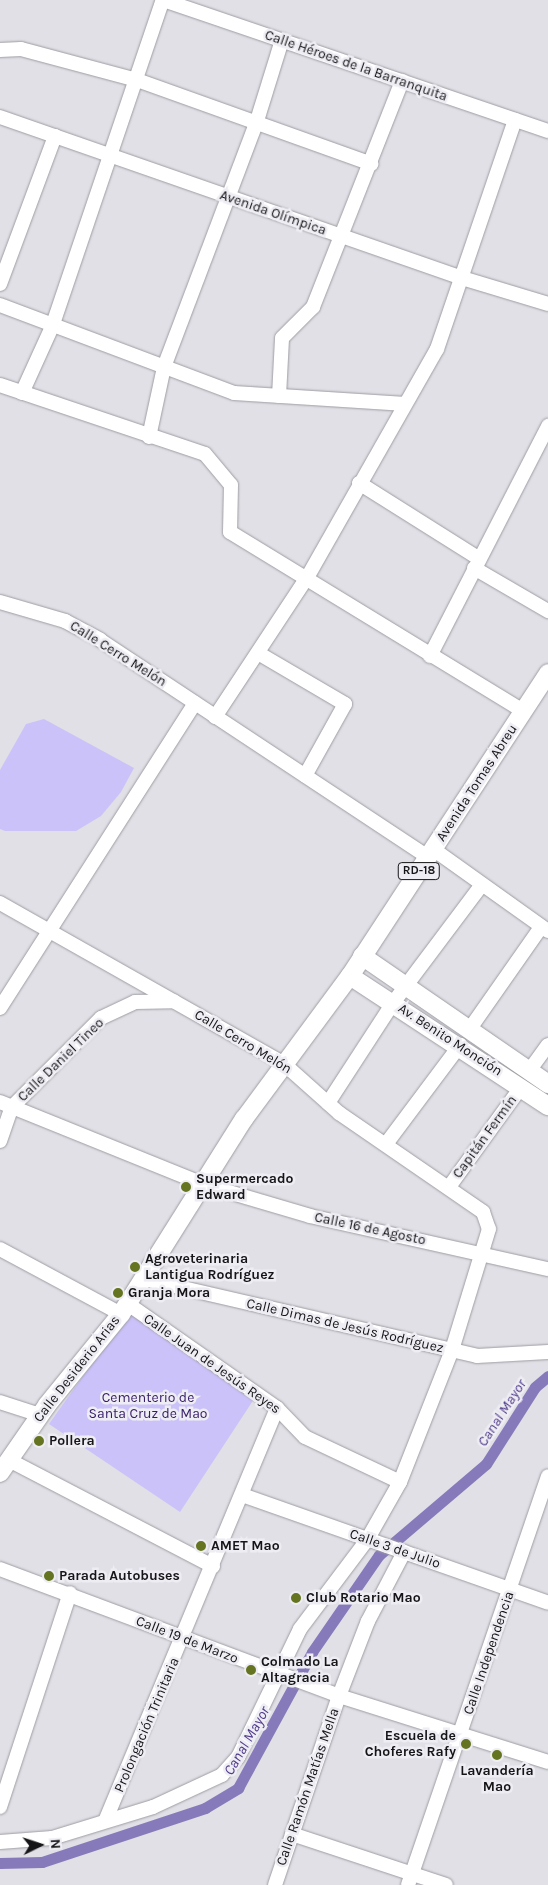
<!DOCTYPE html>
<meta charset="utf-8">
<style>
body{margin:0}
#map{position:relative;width:548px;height:1885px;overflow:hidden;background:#e0e0e6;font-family:Karla,sans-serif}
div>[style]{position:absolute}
.green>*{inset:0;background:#cbc2f9}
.canal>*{height:11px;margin:-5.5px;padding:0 5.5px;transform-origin:5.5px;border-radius:5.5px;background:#877aba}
.roads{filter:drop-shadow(0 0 1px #9e9da3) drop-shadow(0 0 1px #9e9da3)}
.minor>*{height:14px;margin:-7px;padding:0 7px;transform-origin:7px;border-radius:7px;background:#fff}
.major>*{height:18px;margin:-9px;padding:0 9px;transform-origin:9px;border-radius:9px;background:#fff}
.dots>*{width:14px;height:14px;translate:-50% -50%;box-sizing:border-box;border:2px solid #eeedf3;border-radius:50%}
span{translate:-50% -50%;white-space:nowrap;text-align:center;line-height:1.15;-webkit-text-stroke:5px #eeedf3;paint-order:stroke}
.shield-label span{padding:1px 4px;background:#eeedf3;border:1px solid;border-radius:4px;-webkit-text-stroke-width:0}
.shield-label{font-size:12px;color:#151517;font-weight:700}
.street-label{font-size:14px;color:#151517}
.poi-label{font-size:14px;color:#151517;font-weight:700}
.left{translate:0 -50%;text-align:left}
.right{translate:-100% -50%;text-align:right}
.park-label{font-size:14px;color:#351c69}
.water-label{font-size:15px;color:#513c8b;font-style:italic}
.north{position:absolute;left:15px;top:1820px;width:50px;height:50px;-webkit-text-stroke:4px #eeedf3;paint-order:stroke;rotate:86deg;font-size:14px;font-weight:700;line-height:20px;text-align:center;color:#151517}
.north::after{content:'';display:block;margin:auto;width:18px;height:22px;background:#151517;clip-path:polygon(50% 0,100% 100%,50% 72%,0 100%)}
</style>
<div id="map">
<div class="green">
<div style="clip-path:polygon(44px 719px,134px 768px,121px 792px,101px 816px,76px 831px,5px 831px,0 829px,0 770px,26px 724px)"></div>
<div style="clip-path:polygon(130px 1310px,256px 1396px,180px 1512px,49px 1424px)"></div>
</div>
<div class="canal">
<div style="left:0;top:1863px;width:42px;rotate:-1.4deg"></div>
<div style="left:42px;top:1862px;width:172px;rotate:-18.3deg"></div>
<div style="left:205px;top:1808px;width:39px;rotate:-31deg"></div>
<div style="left:238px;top:1788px;width:155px;rotate:-61.4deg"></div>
<div style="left:312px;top:1652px;width:118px;rotate:-55.4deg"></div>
<div style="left:379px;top:1555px;width:140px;rotate:-40.4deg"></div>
<div style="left:486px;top:1464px;width:91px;rotate:-57.5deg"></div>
<div style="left:535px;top:1387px;width:17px;rotate:-40deg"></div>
</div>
<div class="roads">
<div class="minor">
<div style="left:163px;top:0;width:407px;rotate:18.8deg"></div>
<div style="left:0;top:50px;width:21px;rotate:-3deg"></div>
<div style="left:21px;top:49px;width:120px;rotate:15deg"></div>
<div style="left:137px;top:80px;width:249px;rotate:19.7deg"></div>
<div style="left:0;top:117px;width:489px;rotate:19.2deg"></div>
<div style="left:462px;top:278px;width:90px;rotate:16.8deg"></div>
<div style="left:0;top:284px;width:158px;rotate:-69.6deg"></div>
<div style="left:0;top:305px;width:250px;rotate:20.6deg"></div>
<div style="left:234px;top:393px;width:168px;rotate:3.7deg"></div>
<div style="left:0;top:385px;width:216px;rotate:18.6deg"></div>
<div style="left:205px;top:454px;width:40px;rotate:50deg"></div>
<div style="left:231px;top:485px;width:47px;rotate:91.2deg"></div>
<div style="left:230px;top:532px;width:343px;rotate:31.4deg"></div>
<div style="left:22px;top:393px;width:72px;rotate:-65.6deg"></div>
<div style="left:52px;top:327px;width:345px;rotate:-71.3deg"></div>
<div style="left:279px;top:396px;width:58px;rotate:-87deg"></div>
<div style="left:282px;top:338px;width:44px;rotate:-45deg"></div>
<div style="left:313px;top:307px;width:243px;rotate:-68.5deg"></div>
<div style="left:149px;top:437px;width:72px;rotate:-77.9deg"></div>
<div style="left:164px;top:367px;width:260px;rotate:-69.3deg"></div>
<div style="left:256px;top:124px;width:88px;rotate:-72.8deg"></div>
<div style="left:359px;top:483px;width:141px;rotate:32.2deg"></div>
<div style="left:474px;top:568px;width:86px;rotate:30.2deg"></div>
<div style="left:0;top:602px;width:68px;rotate:16.3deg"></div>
<div style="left:65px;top:621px;width:40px;rotate:28deg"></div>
<div style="left:100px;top:640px;width:393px;rotate:33.5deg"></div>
<div style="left:258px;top:653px;width:101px;rotate:30.4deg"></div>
<div style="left:345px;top:704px;width:82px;rotate:119.1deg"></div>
<div style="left:430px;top:656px;width:259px;rotate:-62.8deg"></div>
<div style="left:215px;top:717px;width:169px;rotate:-56.6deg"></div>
<div style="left:308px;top:576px;width:261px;rotate:-60.4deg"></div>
<div style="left:437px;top:349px;width:242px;rotate:-71.2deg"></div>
<div style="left:433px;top:849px;width:141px;rotate:35.5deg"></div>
<div style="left:0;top:903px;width:326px;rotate:29.5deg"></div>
<div style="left:284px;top:1064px;width:74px;rotate:41.7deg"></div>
<div style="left:339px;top:1113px;width:175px;rotate:34.5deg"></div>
<div style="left:483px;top:1212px;width:18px;rotate:71deg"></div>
<div style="left:489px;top:1229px;width:127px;rotate:107deg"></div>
<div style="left:452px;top:1350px;width:142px;rotate:111.5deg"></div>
<div style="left:400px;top:1482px;width:67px;rotate:119.6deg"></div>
<div style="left:367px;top:1540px;width:111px;rotate:127deg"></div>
<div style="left:300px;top:1629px;width:142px;rotate:115.8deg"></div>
<div style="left:238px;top:1757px;width:24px;rotate:132deg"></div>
<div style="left:222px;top:1775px;width:76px;rotate:155.1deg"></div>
<div style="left:153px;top:1807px;width:106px;rotate:162.9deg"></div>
<div style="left:52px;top:1838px;width:52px;rotate:175.6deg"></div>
<div style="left:0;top:1008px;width:362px;rotate:-57.4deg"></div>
<div style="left:469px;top:1030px;width:126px;rotate:-55deg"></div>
<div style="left:529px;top:1071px;width:32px;rotate:-54deg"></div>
<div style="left:0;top:1102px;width:221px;rotate:22deg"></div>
<div style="left:205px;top:1185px;width:109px;rotate:16.4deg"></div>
<div style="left:310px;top:1216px;width:244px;rotate:12.6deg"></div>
<div style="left:328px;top:1103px;width:119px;rotate:-57deg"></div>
<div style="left:393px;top:1003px;width:146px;rotate:-53.1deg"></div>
<div style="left:0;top:1141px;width:36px;rotate:-71deg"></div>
<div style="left:12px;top:1107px;width:126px;rotate:-45deg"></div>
<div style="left:101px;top:1018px;width:38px;rotate:-25deg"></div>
<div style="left:135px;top:1002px;width:39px;rotate:-1deg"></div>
<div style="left:386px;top:1144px;width:124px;rotate:-53.2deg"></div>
<div style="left:449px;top:1187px;width:123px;rotate:-54.2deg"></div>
<div style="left:0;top:1249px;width:137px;rotate:28.2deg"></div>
<div style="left:144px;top:1279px;width:342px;rotate:13deg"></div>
<div style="left:477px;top:1356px;width:71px;rotate:-3.2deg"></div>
<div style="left:128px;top:1304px;width:182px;rotate:34.9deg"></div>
<div style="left:277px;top:1408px;width:40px;rotate:46deg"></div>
<div style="left:305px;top:1437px;width:105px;rotate:25.3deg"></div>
<div style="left:0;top:1402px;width:42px;rotate:18deg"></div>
<div style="left:9px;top:1460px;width:230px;rotate:27.5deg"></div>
<div style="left:242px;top:1495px;width:324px;rotate:19.4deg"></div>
<div style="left:0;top:1569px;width:362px;rotate:20.5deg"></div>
<div style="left:339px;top:1696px;width:219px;rotate:17.5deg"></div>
<div style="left:0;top:1807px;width:225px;rotate:-71.9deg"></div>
<div style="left:106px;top:1819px;width:445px;rotate:-67.4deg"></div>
<div style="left:292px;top:1834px;width:162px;rotate:18.3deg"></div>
<div style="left:275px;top:1885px;width:200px;rotate:-71.3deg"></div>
<div style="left:339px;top:1696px;width:80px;rotate:-68.9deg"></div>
<div style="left:368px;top:1621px;width:78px;rotate:-62.4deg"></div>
<div style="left:408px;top:1885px;width:432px;rotate:-71.1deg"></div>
</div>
<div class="major">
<div style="left:362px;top:956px;width:226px;rotate:34.5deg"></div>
<div style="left:350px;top:976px;width:237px;rotate:33.3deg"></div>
<div style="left:0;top:1473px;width:83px;rotate:-55.3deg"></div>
<div style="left:47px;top:1405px;width:117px;rotate:-50.9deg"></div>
<div style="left:121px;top:1314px;width:231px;rotate:-57.8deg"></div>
<div style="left:244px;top:1119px;width:178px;rotate:-53.5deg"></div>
<div style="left:350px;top:976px;width:362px;rotate:-56.8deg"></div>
</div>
</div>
<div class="dots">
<div style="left:186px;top:1187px;background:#657420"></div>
<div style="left:135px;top:1267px;background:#657420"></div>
<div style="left:118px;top:1293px;background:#657420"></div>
<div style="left:39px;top:1441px;background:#657420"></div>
<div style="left:201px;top:1546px;background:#657420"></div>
<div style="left:49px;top:1576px;background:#657420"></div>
<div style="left:296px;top:1598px;background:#657420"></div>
<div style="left:251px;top:1670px;background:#657420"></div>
<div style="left:466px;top:1744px;background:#657420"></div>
<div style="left:497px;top:1755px;background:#657420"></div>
</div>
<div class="shield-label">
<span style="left:419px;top:871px">RD-18</span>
</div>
<div class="street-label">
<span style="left:356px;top:66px;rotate:19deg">Calle Héroes de la Barranquita</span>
<span style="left:273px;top:213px;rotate:19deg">Avenida Olímpica</span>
<span style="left:118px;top:654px;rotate:32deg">Calle Cerro Melón</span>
<span style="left:477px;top:783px;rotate:-57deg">Avenida Tomas Abreu</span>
<span style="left:450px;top:1040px;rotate:33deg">Av. Benito Monción</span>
<span style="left:243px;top:1042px;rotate:31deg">Calle Cerro Melón</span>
<span style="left:61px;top:1060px;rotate:-44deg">Calle Daniel Tineo</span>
<span style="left:485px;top:1137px;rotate:-54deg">Capitán Fermín</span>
<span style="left:370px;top:1229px;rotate:12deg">Calle 16 de Agosto</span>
<span style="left:345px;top:1326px;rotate:13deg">Calle Dimas de Jesús Rodríguez</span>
<span style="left:212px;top:1364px;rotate:35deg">Calle Juan de Jesús Reyes</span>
<span style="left:77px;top:1369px;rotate:-52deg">Calle Desiderio Arias</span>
<span style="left:395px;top:1549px;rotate:19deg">Calle 3 de Julio</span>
<span style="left:187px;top:1640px;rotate:21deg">Calle 19 de Marzo</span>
<span style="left:489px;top:1653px;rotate:-71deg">Calle Independencia</span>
<span style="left:147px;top:1725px;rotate:-67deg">Prolongación Trinitaria</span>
<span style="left:308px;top:1787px;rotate:-71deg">Calle Ramón Matías Mella</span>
</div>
<div class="poi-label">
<span class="left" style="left:196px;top:1187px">Supermercado<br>Edward</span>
<span class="left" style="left:145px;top:1267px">Agroveterinaria<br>Lantigua Rodríguez</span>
<span class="left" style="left:128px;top:1293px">Granja Mora</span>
<span class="left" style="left:49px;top:1441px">Pollera</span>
<span class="left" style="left:211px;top:1546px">AMET Mao</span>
<span class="left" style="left:59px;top:1576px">Parada Autobuses</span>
<span class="left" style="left:306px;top:1598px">Club Rotario Mao</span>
<span class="left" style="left:261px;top:1670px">Colmado La<br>Altagracia</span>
<span class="right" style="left:456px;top:1744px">Escuela de<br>Choferes Rafy</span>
<span style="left:497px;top:1779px">Lavandería<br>Mao</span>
</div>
<div class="park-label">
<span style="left:148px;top:1406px">Cementerio de<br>Santa Cruz de Mao</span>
</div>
<div class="water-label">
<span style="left:502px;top:1413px;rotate:-57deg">Canal Mayor</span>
<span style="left:247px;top:1741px;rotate:-60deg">Canal Mayor</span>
</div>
<div class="north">N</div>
</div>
